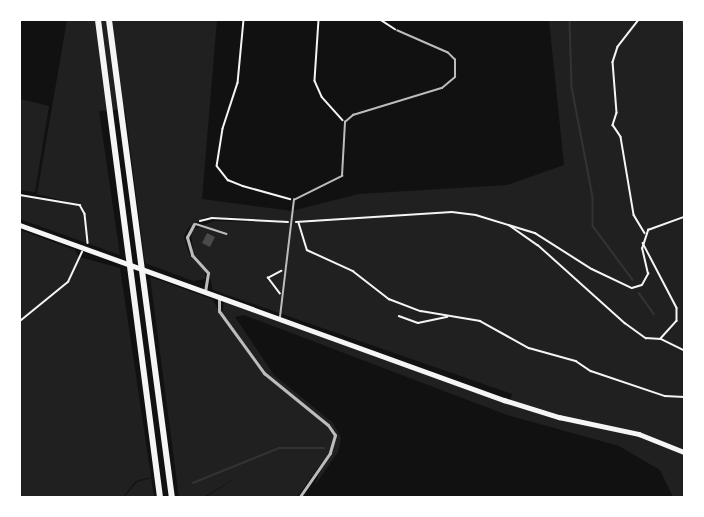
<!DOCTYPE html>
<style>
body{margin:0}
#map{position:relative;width:704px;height:517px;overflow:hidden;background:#111;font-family:"Exo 2",sans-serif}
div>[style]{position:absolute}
.green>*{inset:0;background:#202020}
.stream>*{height:1.5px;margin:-0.75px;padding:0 0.75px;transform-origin:0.75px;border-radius:0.75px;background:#333}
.building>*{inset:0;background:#4a4a4a}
.path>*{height:1.5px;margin:-0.75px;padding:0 0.75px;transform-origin:0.75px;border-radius:0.75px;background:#f5f5f5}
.service>*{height:1.5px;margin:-0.75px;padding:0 0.75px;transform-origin:0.75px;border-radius:0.75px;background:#bcbcbc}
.minor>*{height:3px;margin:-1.5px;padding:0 1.5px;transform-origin:1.5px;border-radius:1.5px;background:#bcbcbc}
.primary>*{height:4.5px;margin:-2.25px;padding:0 2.25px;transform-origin:2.25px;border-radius:2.25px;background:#f5f5f5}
.motorway>*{height:6px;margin:-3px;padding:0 3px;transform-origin:3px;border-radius:3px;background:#f5f5f5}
span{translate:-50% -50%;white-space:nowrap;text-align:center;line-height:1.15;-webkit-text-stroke:6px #fff;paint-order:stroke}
.frame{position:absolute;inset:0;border:21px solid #fff;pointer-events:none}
</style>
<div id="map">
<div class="green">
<div style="clip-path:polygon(67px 20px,217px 20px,202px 199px,292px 211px,358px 194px,507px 185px,564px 165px,549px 20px,684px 20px,684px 497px,673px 497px,660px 470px,619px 446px,507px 415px,244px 315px,235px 317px,274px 375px,333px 423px,341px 438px,338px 452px,315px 485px,323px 461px,297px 497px,206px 497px,237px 477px,204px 497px,179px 497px,150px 277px,212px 299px,222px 316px,224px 302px,509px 405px,512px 394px,213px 290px,208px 270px,193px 253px,191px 230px,214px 221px,248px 222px,248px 218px,205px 217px,188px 228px,184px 237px,189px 254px,205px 271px,205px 279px,193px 281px,145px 263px,125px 109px,99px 111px,120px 255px,20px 219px,20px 195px,77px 204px,37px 194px)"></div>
<div style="clip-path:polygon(20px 99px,49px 106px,35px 192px,20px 190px)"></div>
<div style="clip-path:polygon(20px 230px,75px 250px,79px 257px,120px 268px,151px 477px,136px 481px,123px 497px,20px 498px)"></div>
<div style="clip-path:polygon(151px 478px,154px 497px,124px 497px,137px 482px)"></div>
</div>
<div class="stream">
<div style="left:570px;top:20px;width:67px;rotate:88.3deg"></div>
<div style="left:572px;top:87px;width:112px;rotate:79.2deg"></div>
<div style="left:593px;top:197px;width:29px;rotate:90deg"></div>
<div style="left:593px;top:226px;width:67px;rotate:53.5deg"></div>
<div style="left:683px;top:20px;width:5px;rotate:79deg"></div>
<div style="left:639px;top:293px;width:26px;rotate:54deg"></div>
<div style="left:193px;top:483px;width:93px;rotate:-22.1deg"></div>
<div style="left:279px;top:448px;width:45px"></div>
</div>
<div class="building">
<div style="clip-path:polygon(207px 233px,215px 237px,210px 247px,202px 243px)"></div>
</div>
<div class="path">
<div style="left:244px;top:20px;width:63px;rotate:95.4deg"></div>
<div style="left:238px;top:83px;width:48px;rotate:108.1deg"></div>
<div style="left:223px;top:129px;width:37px;rotate:99deg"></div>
<div style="left:217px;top:166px;width:18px;rotate:52deg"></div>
<div style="left:228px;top:180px;width:16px;rotate:22deg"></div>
<div style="left:243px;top:186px;width:49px;rotate:15.5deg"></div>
<div style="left:319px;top:20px;width:61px;rotate:93.8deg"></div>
<div style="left:315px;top:81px;width:17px;rotate:66deg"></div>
<div style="left:322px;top:97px;width:31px;rotate:48deg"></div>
<div style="left:381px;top:20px;width:17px;rotate:33deg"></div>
<div style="left:639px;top:20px;width:34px;rotate:128deg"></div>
<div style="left:618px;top:47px;width:16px;rotate:108deg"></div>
<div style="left:613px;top:62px;width:51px;rotate:85.5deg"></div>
<div style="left:617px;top:113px;width:13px;rotate:108deg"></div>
<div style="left:613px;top:125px;width:14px;rotate:56deg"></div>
<div style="left:621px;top:137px;width:79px;rotate:80.5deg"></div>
<div style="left:634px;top:215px;width:21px;rotate:59deg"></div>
<div style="left:20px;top:195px;width:61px;rotate:9.5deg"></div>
<div style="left:80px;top:205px;width:10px;rotate:61deg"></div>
<div style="left:85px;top:214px;width:29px;rotate:84deg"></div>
<div style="left:200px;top:221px;width:12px;rotate:-14deg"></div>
<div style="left:212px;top:218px;width:76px;rotate:3deg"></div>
<div style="left:296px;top:222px;width:156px;rotate:-3.7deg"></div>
<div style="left:452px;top:212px;width:24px;rotate:7deg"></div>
<div style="left:476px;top:215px;width:62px;rotate:17deg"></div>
<div style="left:535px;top:233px;width:67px;rotate:32.3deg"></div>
<div style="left:592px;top:269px;width:44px;rotate:25.4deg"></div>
<div style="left:632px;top:288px;width:10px;rotate:-17deg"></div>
<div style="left:642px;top:285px;width:13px;rotate:-61deg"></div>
<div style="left:648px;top:274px;width:26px;rotate:-103deg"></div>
<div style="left:642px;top:249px;width:20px;rotate:-72deg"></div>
<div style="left:648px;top:230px;width:38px;rotate:-20deg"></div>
<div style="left:299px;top:223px;width:28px;rotate:73deg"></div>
<div style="left:307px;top:250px;width:51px;rotate:24.5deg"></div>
<div style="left:353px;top:271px;width:46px;rotate:37.9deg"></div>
<div style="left:389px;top:299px;width:34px;rotate:21deg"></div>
<div style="left:421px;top:311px;width:60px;rotate:9.6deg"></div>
<div style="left:480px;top:321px;width:56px;rotate:28.9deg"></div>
<div style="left:529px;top:348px;width:49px;rotate:15.5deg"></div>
<div style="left:576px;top:361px;width:18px;rotate:34deg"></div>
<div style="left:591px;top:371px;width:78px;rotate:18.7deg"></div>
<div style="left:665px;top:396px;width:19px;rotate:3deg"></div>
<div style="left:509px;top:225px;width:35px;rotate:35deg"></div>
<div style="left:538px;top:245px;width:117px;rotate:41.9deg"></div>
<div style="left:625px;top:323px;width:26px;rotate:36deg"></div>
<div style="left:646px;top:338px;width:15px;rotate:4deg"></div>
<div style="left:643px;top:243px;width:73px;rotate:62.4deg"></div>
<div style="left:677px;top:308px;width:13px;rotate:90deg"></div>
<div style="left:677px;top:321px;width:24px;rotate:132deg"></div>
<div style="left:661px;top:339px;width:25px;rotate:26deg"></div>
<div style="left:280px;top:294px;width:20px;rotate:-127deg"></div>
<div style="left:268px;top:278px;width:15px;rotate:-28deg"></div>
<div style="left:399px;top:316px;width:20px;rotate:20deg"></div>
<div style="left:418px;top:323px;width:30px;rotate:-12deg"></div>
<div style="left:20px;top:321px;width:62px;rotate:-39.1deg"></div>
<div style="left:68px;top:282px;width:33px;rotate:-65deg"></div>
</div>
<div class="service">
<div style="left:196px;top:224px;width:32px;rotate:18deg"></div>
<div style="left:280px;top:317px;width:118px;rotate:-83.2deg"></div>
<div style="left:294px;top:200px;width:54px;rotate:-26.6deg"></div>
<div style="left:342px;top:176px;width:54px;rotate:-86.8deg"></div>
<div style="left:345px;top:122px;width:11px;rotate:-41deg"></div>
<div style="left:353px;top:115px;width:93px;rotate:-16.9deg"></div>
<div style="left:442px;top:88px;width:17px;rotate:-40deg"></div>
<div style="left:455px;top:77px;width:17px;rotate:-90deg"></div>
<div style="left:455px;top:60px;width:10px;rotate:-135deg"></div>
<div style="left:448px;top:53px;width:55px;rotate:-156.3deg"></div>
</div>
<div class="minor">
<div style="left:194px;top:224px;width:15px;rotate:118deg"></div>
<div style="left:187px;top:237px;width:19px;rotate:74deg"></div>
<div style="left:192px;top:255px;width:24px;rotate:48deg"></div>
<div style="left:208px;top:273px;width:18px;rotate:99deg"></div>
<div style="left:219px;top:298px;width:13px;rotate:90deg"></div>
<div style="left:219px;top:311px;width:77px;rotate:54deg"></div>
<div style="left:264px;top:373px;width:82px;rotate:39.1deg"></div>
<div style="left:328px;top:425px;width:12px;rotate:55deg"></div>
<div style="left:335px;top:435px;width:19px;rotate:106deg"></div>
<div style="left:330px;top:453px;width:55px;rotate:124.6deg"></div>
</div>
<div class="primary">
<div style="left:20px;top:225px;width:515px;rotate:19.88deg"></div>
<div style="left:504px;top:400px;width:58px;rotate:17.2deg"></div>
<div style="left:559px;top:417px;width:82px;rotate:12deg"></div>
<div style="left:639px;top:434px;width:48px;rotate:21.8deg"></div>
</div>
<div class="motorway">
<div style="left:98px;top:20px;width:482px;rotate:82.6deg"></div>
<div style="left:109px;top:20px;width:482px;rotate:82.5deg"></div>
</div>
<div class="frame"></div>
</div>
